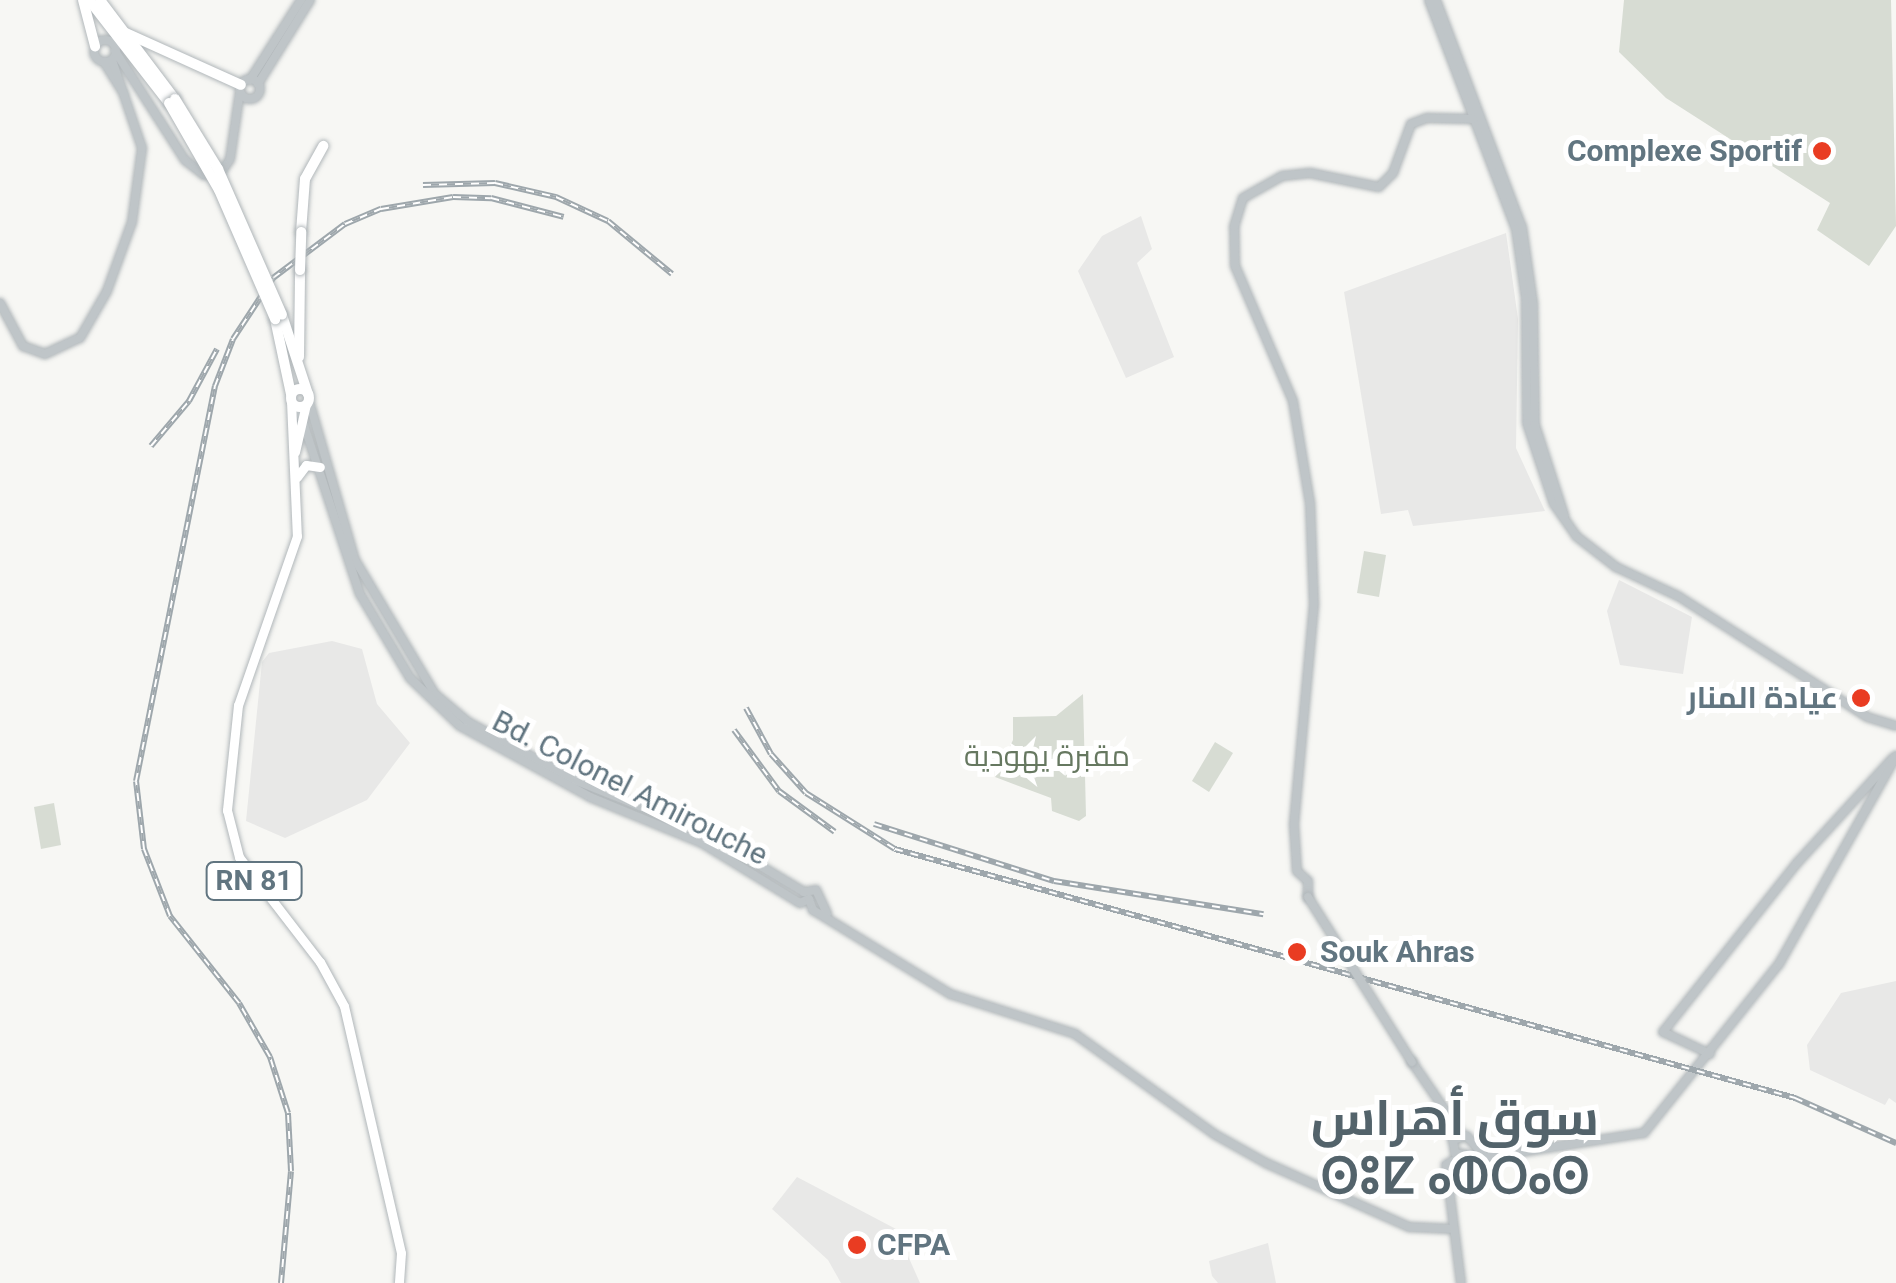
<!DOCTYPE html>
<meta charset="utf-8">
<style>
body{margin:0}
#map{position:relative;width:1896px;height:1283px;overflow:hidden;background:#f7f7f4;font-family:Roboto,Cairo,"Noto Sans Tifinagh",sans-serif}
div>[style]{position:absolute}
.built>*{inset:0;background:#e8e8e7}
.green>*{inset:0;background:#d7dcd3}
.roads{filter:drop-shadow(0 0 2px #b1b7ba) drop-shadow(0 0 2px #b1b7ba)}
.tertiary>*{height:8px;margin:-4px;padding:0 4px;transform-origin:4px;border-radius:4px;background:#bfc5c8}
.tertiary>.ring{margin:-4px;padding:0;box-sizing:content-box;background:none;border:8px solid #bfc5c8;border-radius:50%}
.primary>*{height:9px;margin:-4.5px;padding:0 4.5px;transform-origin:4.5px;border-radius:4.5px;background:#fff}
.trunk>*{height:10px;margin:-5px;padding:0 5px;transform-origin:5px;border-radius:5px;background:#fff}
.trunk>.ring{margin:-5px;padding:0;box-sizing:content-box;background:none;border:10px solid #fff;border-radius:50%}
.rail>*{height:6px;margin-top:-3px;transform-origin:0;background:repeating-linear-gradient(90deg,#fff 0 8px,#9ea7ac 0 16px);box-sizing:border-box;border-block:2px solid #9ea7ac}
.bridges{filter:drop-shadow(0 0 2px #b0b6b9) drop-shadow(0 0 2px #b0b6b9)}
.tertiary-bridge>*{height:8px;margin:-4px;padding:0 4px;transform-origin:4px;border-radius:4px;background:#bfc5c8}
.trunk-bridge>*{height:10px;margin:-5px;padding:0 5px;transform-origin:5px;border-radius:5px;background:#fff}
.dots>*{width:28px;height:28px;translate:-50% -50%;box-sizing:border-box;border:5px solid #fff;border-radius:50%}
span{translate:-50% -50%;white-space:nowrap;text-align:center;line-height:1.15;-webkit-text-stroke:10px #fff;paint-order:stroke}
.shield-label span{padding:2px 8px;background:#fff;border:2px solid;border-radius:8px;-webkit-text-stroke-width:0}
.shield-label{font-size:28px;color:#617580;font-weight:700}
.poi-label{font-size:30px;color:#617580;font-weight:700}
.right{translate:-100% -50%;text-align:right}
.left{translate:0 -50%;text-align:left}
.park-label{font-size:30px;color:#667860}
.street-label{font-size:30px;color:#617580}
.town-label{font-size:50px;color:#53636b;font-weight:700}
</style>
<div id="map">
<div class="built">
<div style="clip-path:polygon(1141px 216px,1152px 249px,1137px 263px,1174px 357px,1126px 378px,1078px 271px,1102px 236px)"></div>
<div style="clip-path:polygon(1506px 233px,1518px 319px,1516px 448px,1545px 511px,1413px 526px,1408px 510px,1381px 514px,1344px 292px)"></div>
<div style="clip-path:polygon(1619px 580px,1692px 617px,1683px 674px,1620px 665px,1607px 611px)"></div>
<div style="clip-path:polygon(332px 641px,362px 649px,377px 704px,410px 743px,367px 800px,285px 838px,246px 821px,262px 662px,269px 653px)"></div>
<div style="clip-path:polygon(1896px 981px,1896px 1103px,1889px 1098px,1885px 1105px,1810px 1070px,1807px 1045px,1841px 993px)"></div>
<div style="clip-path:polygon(797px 1177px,896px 1229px,920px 1283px,841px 1283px,828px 1260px,772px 1209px)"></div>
<div style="clip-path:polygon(1268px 1243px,1276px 1283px,1218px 1283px,1212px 1276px,1209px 1261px)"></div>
</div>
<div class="green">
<div style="clip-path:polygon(1624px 0,1891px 0,1896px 226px,1869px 266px,1817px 230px,1830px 203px,1666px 98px,1619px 52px)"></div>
<div style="clip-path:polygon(1364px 551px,1386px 555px,1379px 597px,1357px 593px)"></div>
<div style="clip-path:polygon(1083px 694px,1086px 816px,1079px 821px,1052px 811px,1051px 798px,995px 777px,1013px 740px,1013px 717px,1056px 716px)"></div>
<div style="clip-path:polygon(1215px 742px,1233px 753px,1209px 792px,1192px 781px)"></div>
<div style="clip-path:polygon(54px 803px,61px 845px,41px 849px,34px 807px)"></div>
</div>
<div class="roads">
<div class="tertiary">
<div style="left:1429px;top:0;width:245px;rotate:69.2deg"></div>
<div style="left:1516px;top:229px;width:70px;rotate:81.8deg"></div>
<div style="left:1526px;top:298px;width:125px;rotate:89.5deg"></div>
<div style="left:1527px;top:423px;width:85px;rotate:71.6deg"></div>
<div style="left:1554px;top:504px;width:39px;rotate:55deg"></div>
<div style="left:1576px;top:536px;width:51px;rotate:37.8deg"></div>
<div style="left:1616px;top:567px;width:68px;rotate:25.1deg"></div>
<div style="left:1678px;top:596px;width:224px;rotate:32.6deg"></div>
<div style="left:1867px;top:717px;width:30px;rotate:17deg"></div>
<div style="left:1436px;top:0;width:243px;rotate:69.3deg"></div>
<div style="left:1522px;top:227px;width:77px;rotate:81.8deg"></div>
<div style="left:1533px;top:303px;width:122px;rotate:89.1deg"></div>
<div style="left:1535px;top:425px;width:95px;rotate:72.1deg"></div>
<div class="ring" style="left:94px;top:40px;width:14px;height:14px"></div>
<div style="left:115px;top:51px;width:130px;rotate:57.3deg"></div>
<div style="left:185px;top:160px;width:24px;rotate:38deg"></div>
<div style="left:204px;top:175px;width:18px;rotate:-13deg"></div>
<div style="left:222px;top:171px;width:14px;rotate:-56deg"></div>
<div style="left:230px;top:159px;width:69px;rotate:-81.6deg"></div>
<div style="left:104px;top:62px;width:38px;rotate:58deg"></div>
<div class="ring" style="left:240px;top:79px;width:12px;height:12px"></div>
<div style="left:250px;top:80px;width:95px;rotate:-57.5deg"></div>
<div style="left:258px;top:84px;width:99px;rotate:-58.2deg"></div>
<div style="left:0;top:303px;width:49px;rotate:61.9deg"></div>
<div style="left:23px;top:346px;width:23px;rotate:20deg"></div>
<div style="left:45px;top:354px;width:38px;rotate:-25deg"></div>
<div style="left:80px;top:338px;width:54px;rotate:-60.1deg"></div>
<div style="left:107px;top:291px;width:73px;rotate:-70.1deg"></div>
<div style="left:132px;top:222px;width:75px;rotate:-82.3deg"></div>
<div style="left:142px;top:148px;width:93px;rotate:-108.8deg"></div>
<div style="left:309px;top:401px;width:166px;rotate:73.9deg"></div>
<div style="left:355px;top:560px;width:156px;rotate:59.2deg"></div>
<div style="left:435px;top:694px;width:43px;rotate:40.3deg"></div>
<div style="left:468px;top:722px;width:124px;rotate:28.4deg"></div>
<div style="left:577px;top:781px;width:137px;rotate:21.9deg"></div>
<div style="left:704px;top:832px;width:117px;rotate:31deg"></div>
<div style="left:804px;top:892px;width:12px;rotate:-9deg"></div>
<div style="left:816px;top:890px;width:26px;rotate:65deg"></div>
<div style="left:298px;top:407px;width:197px;rotate:71.7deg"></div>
<div style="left:360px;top:594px;width:98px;rotate:59.2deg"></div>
<div style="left:410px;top:678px;width:69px;rotate:43.8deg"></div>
<div style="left:460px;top:726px;width:148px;rotate:28.6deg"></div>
<div style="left:590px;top:797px;width:121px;rotate:22.3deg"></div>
<div style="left:702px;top:843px;width:115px;rotate:31.5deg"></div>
<div style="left:800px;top:903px;width:10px;rotate:-24deg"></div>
<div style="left:809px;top:899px;width:12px;rotate:70deg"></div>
<div style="left:813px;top:910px;width:161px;rotate:31.5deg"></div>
<div style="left:950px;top:994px;width:131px;rotate:17.7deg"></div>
<div style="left:1075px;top:1034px;width:171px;rotate:35.7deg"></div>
<div style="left:1214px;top:1134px;width:60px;rotate:29.1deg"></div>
<div style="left:1266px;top:1163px;width:157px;rotate:24.1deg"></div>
<div style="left:1409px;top:1227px;width:45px;rotate:2.5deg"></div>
<div style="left:1308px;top:897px;width:16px;rotate:-90deg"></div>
<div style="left:1308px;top:881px;width:15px;rotate:-138deg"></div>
<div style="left:1297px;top:871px;width:47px;rotate:-93.7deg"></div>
<div style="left:1294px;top:824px;width:220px;rotate:-84.8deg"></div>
<div style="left:1314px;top:605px;width:102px;rotate:-92.2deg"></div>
<div style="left:1310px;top:503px;width:103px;rotate:-99.5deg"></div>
<div style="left:1293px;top:401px;width:147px;rotate:-113.2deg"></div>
<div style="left:1235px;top:266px;width:39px;rotate:-91deg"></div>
<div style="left:1234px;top:227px;width:30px;rotate:-73deg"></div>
<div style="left:1243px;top:198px;width:45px;rotate:-29.4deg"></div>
<div style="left:1282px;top:176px;width:28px;rotate:-6deg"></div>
<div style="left:1310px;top:173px;width:70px;rotate:11.5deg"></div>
<div style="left:1379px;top:187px;width:20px;rotate:-45deg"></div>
<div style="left:1393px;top:173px;width:52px;rotate:-69.8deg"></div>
<div style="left:1411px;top:124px;width:17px;rotate:-21deg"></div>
<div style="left:1427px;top:118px;width:46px;rotate:1.2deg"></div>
<div style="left:1710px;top:1054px;width:52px;rotate:-154.9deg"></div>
<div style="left:1663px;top:1032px;width:216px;rotate:-51.6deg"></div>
<div style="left:1797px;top:863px;width:142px;rotate:-47.6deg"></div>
<div style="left:1412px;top:1062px;width:88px;rotate:55.6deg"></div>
<div style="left:1445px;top:1114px;width:27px;rotate:73deg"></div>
<div style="left:1486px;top:1158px;width:29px;rotate:-131deg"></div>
<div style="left:1467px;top:1136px;width:15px;rotate:164deg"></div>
<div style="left:1453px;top:1140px;width:13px;rotate:81deg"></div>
<div style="left:1455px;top:1153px;width:27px;rotate:10deg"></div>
<div style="left:1482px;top:1158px;width:164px;rotate:-8.8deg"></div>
<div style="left:1644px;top:1133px;width:216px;rotate:-51.4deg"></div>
<div style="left:1779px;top:964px;width:239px;rotate:-60.6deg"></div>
<div style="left:1461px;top:1283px;width:119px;rotate:-97.2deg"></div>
<div style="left:1446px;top:1165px;width:21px;rotate:-31deg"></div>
</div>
<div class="primary">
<div style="left:291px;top:401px;width:135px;rotate:87.5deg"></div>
<div style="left:297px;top:536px;width:179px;rotate:109.2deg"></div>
<div style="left:238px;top:705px;width:106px;rotate:96deg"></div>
<div style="left:227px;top:810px;width:49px;rotate:75.7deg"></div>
<div style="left:239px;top:857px;width:133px;rotate:52.4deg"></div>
<div style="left:320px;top:962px;width:50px;rotate:61.4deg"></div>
<div style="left:344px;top:1006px;width:253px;rotate:77deg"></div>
<div style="left:401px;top:1253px;width:30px;rotate:94deg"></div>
<div style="left:295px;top:452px;width:49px;rotate:-77.1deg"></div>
<div style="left:297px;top:477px;width:15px;rotate:-53deg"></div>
<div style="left:306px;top:465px;width:14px;rotate:8deg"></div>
</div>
<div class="trunk">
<div style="left:83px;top:0;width:48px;rotate:75.4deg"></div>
<div style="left:89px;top:0;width:130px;rotate:52.2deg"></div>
<div style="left:100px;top:0;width:124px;rotate:52.9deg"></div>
<div style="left:126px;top:33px;width:126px;rotate:24.3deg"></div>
<div style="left:301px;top:232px;width:53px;rotate:-85.7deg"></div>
<div style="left:305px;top:179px;width:38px;rotate:-61deg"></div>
<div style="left:282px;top:315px;width:83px;rotate:71.8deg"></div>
<div style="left:275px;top:319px;width:77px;rotate:78deg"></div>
<div style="left:299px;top:357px;width:87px;rotate:-89.3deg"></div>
<div class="ring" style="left:291px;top:389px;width:8px;height:8px"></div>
</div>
</div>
<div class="rail">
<div style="left:423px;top:185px;width:72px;rotate:-1.6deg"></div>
<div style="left:495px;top:183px;width:63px;rotate:12.9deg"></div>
<div style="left:556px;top:197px;width:57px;rotate:24.8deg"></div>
<div style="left:608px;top:221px;width:83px;rotate:39.6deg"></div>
<div style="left:151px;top:446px;width:59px;rotate:-49.8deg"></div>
<div style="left:189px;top:401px;width:59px;rotate:-61.7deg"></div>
<div style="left:746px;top:708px;width:52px;rotate:61.5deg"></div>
<div style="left:771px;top:754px;width:52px;rotate:48.1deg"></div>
<div style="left:806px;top:793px;width:105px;rotate:32.2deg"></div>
<div style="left:895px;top:849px;width:934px;rotate:15.46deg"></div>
<div style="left:1795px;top:1098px;width:111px;rotate:24deg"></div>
<div style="left:734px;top:730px;width:76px;rotate:53.6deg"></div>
<div style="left:779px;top:791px;width:69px;rotate:36.2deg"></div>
<div style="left:874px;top:824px;width:189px;rotate:17.6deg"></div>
<div style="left:1054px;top:881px;width:212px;rotate:9deg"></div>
<div style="left:281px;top:1283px;width:112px;rotate:-84.9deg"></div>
<div style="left:291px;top:1171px;width:58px;rotate:-93deg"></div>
<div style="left:288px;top:1113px;width:59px;rotate:-107.8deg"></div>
<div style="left:270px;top:1057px;width:62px;rotate:-119.9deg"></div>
<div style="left:239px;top:1003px;width:111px;rotate:-128.4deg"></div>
<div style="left:170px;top:916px;width:72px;rotate:-111.2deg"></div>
<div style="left:144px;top:849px;width:68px;rotate:-96.7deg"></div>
<div style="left:136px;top:781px;width:403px;rotate:-78.7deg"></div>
<div style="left:215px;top:386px;width:50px;rotate:-69deg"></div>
<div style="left:233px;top:339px;width:73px;rotate:-56.7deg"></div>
<div style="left:273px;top:278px;width:90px;rotate:-36.9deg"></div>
<div style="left:345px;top:224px;width:39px;rotate:-23deg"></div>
<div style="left:381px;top:209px;width:73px;rotate:-9.5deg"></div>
<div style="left:453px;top:197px;width:38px;rotate:2deg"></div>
<div style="left:491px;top:198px;width:75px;rotate:14.6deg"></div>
</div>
<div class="bridges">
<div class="tertiary-bridge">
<div style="left:1308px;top:897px;width:195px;rotate:57.8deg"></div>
</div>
<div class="trunk-bridge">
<div style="left:175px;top:99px;width:82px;rotate:58.4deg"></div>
<div style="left:218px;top:169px;width:159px;rotate:66.3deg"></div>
<div style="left:169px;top:103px;width:100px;rotate:60.1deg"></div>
<div style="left:219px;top:190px;width:141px;rotate:66.5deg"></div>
<div style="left:300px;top:270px;width:38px;rotate:-88deg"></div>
</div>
</div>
<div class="dots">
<div style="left:1822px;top:151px;background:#e93c22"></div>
<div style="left:1861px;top:698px;background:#e93c22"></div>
<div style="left:1297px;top:952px;background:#e93c22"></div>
<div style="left:857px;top:1245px;background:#e93c22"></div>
</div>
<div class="shield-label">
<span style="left:254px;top:881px">RN 81</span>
</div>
<div class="poi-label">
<span class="right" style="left:1802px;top:151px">Complexe Sportif</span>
<span class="right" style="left:1838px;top:698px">عيادة المنار</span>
<span class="left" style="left:1320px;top:952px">Souk Ahras</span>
<span class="left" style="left:877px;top:1245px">CFPA</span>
</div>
<div class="park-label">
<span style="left:1047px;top:756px">مقبرة يهودية</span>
</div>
<div class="street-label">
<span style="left:630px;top:788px;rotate:27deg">Bd. Colonel Amirouche</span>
</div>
<div class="town-label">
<span style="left:1455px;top:1147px">سوق أهراس<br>ⵙⵓⵇ ⴰⵀⵔⴰⵙ</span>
</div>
</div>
